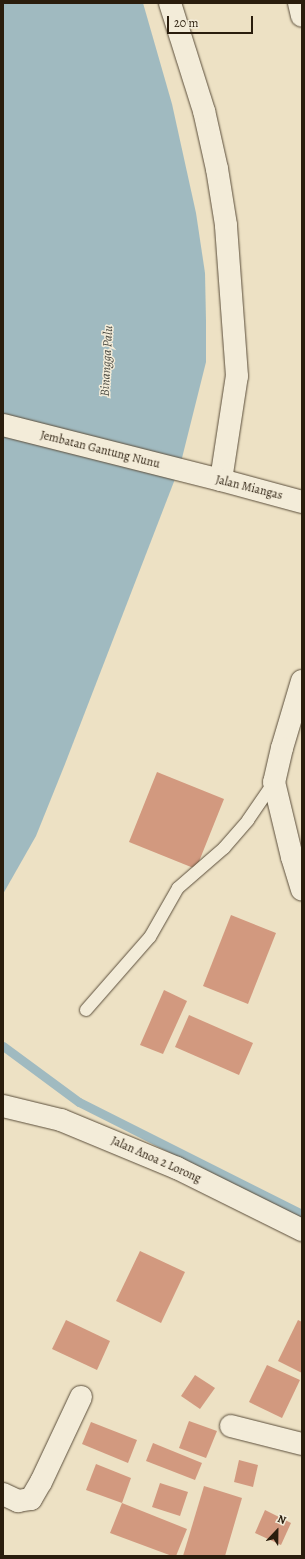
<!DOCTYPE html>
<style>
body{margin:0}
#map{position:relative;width:305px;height:1559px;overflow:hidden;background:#ede1c4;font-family:Alegreya,serif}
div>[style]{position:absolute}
.water>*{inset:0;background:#a0bac0}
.stream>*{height:9px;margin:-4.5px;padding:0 4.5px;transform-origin:4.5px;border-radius:4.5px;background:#a0bac0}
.building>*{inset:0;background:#d2997f}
.roads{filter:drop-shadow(0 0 1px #5b4e3b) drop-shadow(0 0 1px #5b4e3b)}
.service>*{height:12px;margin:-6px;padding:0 6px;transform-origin:6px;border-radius:6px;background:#f3ecd9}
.minor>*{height:22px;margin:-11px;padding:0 11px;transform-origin:11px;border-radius:11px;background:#f3ecd9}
.tertiary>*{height:22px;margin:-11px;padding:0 11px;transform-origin:11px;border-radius:11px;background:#f3ecd9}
span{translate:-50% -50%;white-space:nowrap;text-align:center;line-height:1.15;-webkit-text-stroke:3px #f3ecd9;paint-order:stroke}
.street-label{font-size:12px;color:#2a1d0d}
.water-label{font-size:13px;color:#4d4c43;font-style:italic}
.frame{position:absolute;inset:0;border:4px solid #2a1d0d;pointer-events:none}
.north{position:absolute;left:257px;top:1511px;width:40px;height:40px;-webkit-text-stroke:3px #f3ecd9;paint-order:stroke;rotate:22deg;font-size:11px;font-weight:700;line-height:16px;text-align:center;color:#2a1d0d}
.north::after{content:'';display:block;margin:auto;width:14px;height:18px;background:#2a1d0d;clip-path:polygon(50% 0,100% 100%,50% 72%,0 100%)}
.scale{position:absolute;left:167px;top:16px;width:86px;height:18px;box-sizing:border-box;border:2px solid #2a1d0d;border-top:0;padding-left:5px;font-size:12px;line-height:14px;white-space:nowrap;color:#2a1d0d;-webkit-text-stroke:3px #f3ecd9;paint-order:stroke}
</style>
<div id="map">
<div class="water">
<div style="clip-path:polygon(3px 3px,143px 3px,172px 104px,196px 213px,205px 273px,206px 321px,206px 362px,180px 466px,65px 764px,36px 836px,3px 894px)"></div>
</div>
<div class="stream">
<div style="left:3px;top:1046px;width:94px;rotate:36.4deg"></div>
<div style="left:79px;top:1102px;width:250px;rotate:26.7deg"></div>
</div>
<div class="building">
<div style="clip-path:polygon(157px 772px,224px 799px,196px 869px,129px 842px)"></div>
<div style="clip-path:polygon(231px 915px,276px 933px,248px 1004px,203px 986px)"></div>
<div style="clip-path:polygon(164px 990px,187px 1001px,163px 1054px,140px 1045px)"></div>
<div style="clip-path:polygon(189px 1015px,253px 1043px,239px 1075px,175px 1047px)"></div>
<div style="clip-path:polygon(140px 1251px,185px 1272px,161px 1323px,116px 1301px)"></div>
<div style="clip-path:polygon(66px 1320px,110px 1341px,97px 1370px,52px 1349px)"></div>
<div style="clip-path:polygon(298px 1320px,302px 1322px,302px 1373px,278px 1361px)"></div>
<div style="clip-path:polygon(267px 1365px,300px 1380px,282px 1418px,249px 1402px)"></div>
<div style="clip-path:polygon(195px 1375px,215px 1388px,200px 1409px,181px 1396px)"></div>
<div style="clip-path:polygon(189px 1421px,217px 1431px,206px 1458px,179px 1448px)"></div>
<div style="clip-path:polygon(91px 1422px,137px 1440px,128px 1463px,82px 1444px)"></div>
<div style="clip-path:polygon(153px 1443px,202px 1463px,195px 1480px,146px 1461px)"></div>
<div style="clip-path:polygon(239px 1460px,258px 1465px,253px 1487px,234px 1482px)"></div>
<div style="clip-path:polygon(96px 1464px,131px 1478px,122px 1503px,86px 1490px)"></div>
<div style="clip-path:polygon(160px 1483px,188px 1492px,180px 1516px,152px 1507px)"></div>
<div style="clip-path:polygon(204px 1486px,242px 1498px,225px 1556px,183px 1556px)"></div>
<div style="clip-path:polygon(122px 1503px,187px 1529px,176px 1556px,172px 1556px,110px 1533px)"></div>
<div style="clip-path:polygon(265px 1510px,291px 1523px,281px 1545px,255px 1533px)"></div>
</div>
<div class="roads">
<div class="service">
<div style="left:86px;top:1010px;width:97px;rotate:-48.8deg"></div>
<div style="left:150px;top:937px;width:56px;rotate:-60.3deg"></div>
<div style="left:178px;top:888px;width:61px;rotate:-41deg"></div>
<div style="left:224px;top:848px;width:37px;rotate:-49deg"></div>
<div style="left:248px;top:820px;width:46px;rotate:-55.6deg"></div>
</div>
<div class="minor">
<div style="left:299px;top:3px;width:13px;rotate:77deg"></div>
<div style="left:3px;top:425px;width:225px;rotate:14.2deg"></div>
<div style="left:221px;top:480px;width:105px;rotate:-81.3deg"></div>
<div style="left:237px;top:376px;width:151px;rotate:-94.2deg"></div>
<div style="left:226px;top:225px;width:57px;rotate:-99.1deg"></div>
<div style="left:217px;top:169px;width:59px;rotate:-102.6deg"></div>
<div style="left:204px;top:111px;width:113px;rotate:-107.5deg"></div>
<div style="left:302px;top:681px;width:70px;rotate:106.6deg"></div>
<div style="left:282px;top:748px;width:35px;rotate:103deg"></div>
<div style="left:274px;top:782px;width:77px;rotate:76.5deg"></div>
<div style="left:292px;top:857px;width:34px;rotate:73deg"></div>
<div style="left:3px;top:1106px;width:60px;rotate:13.6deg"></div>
<div style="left:61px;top:1120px;width:126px;rotate:22.5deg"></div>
<div style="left:177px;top:1168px;width:140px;rotate:26.4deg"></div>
<div style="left:231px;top:1426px;width:73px;rotate:14.2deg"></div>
<div style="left:3px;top:1494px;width:17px;rotate:25deg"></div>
<div style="left:18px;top:1501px;width:13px;rotate:-9deg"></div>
<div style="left:31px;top:1499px;width:20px;rotate:-60deg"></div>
<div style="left:41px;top:1482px;width:94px;rotate:-64.8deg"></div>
</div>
<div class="tertiary">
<div style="left:221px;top:480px;width:84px;rotate:15.2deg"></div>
</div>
</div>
<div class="street-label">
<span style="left:100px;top:450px;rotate:14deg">Jembatan Gantung Nunu</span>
<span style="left:249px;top:488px;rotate:14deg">Jalan Miangas</span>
<span style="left:156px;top:1160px;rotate:24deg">Jalan Anoa 2 Lorong</span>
</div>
<div class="water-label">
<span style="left:107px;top:361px;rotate:-87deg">Binangga Palu</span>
</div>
<div class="frame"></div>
<div class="north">N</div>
<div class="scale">20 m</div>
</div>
